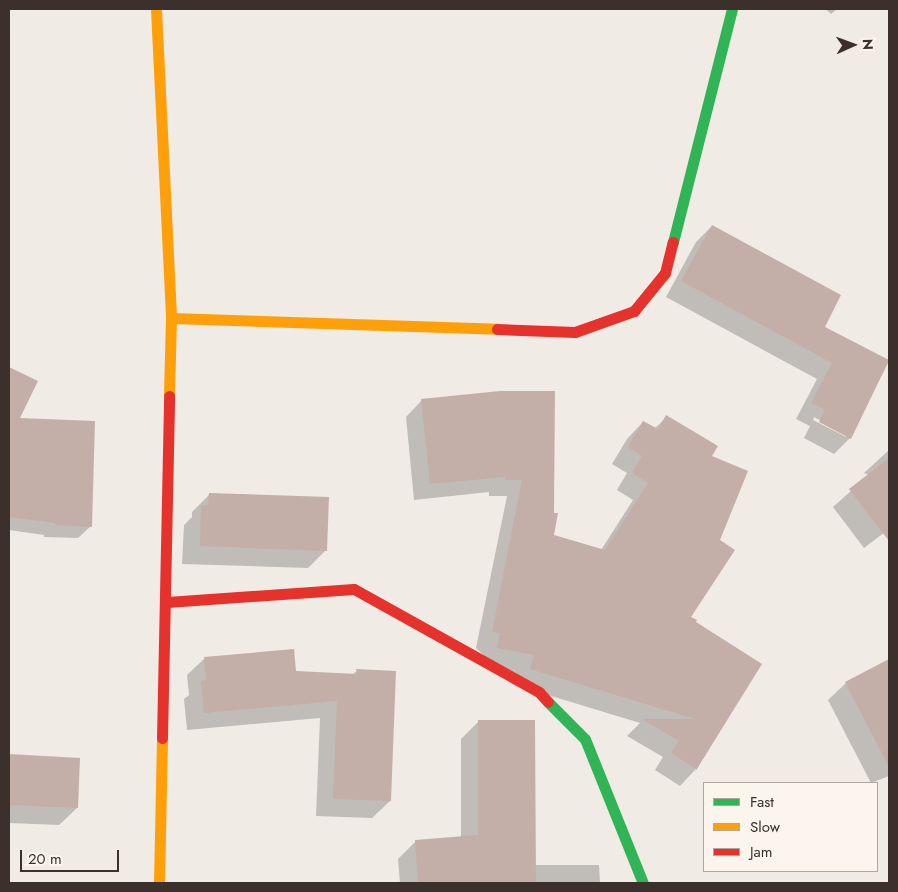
<!DOCTYPE html>
<style>
body{margin:0}
#map{position:relative;width:898px;height:892px;overflow:hidden;background:#f0ebe5;font-family:Jost,sans-serif}
div>[style]{position:absolute}
.shadow>*{inset:0;background:#0003}
.building>*{inset:0;background:#c3afa7}
.fast>*{height:11px;margin:-5.5px;padding:0 5.5px;transform-origin:5.5px;border-radius:5.5px;background:#30b455}
.slow>*{height:11px;margin:-5.5px;padding:0 5.5px;transform-origin:5.5px;border-radius:5.5px;background:#ff9f0a}
.jam>*{height:11px;margin:-5.5px;padding:0 5.5px;transform-origin:5.5px;border-radius:5.5px;background:#e5322d}
span{translate:-50% -50%;white-space:nowrap;text-align:center;line-height:1.15;-webkit-text-stroke:4px #fbf5ee;paint-order:stroke}
.frame{position:absolute;inset:0;border:10px solid #3b302b;pointer-events:none}
.legend{position:absolute;left:703px;top:782px;width:175px;height:90px;box-sizing:border-box;background:#fbf5ee;border:1px solid #aea6a0;margin:0;padding:6px 9px;list-style:none;font-size:15px;color:#3b302b}
.legend li{display:flex;align-items:center;gap:10px;height:25px}
.legend b{width:25px;border:1px solid #aea6a0}
.north{position:absolute;left:828px;top:20px;width:50px;height:50px;-webkit-text-stroke:4px #fbf5ee;paint-order:stroke;rotate:88deg;font-size:14px;font-weight:700;line-height:20px;text-align:center;color:#3b302b}
.north::after{content:'';display:block;margin:auto;width:18px;height:22px;background:#3b302b;clip-path:polygon(50% 0,100% 100%,50% 72%,0 100%)}
.scale{position:absolute;left:20px;top:850px;width:99px;height:22px;box-sizing:border-box;border:2px solid #3b302b;border-top:0;padding-left:6px;font-size:15px;line-height:18px;white-space:nowrap;color:#3b302b;-webkit-text-stroke:4px #fbf5ee;paint-order:stroke}
</style>
<div id="map">
<div class="shadow">
<div style="clip-path:polygon(825px 9px,837px 9px,831px 14px)"></div>
<div style="clip-path:polygon(evenodd,712px 226px,823px 327px,889px 361px,850px 438px,834px 454px,804px 438px,810px 426px,796px 419px,817px 379px,666px 297px,696px 242px,712px 226px,814px 417px,846px 434px,846px 437px,813px 420px,814px 417px)"></div>
<div style="clip-path:polygon(9px 369px,36px 382px,17px 419px,91px 526px,78px 538px,44px 537px,44px 535px,9px 530px)"></div>
<div style="clip-path:polygon(500px 392px,552px 536px,601px 550px,633px 500px,617px 490px,627px 473px,612px 464px,627px 439px,643px 422px,654px 429px,667px 417px,710px 457px,690px 618px,694px 623px,761px 664px,694px 771px,680px 786px,655px 770px,663px 757px,627px 736px,640px 723px,515px 685px,476px 648px,507px 496px,489px 496px,489px 492px,414px 500px,406px 417px,422px 400px)"></div>
<div style="clip-path:polygon(889px 450px,889px 529px,864px 548px,833px 507px,869px 475px,864px 473px)"></div>
<div style="clip-path:polygon(210px 494px,326px 550px,308px 568px,182px 564px,184px 525px,192px 517px,192px 512px)"></div>
<div style="clip-path:polygon(205px 658px,294px 672px,352px 675px,357px 671px,390px 801px,372px 818px,316px 816px,320px 718px,187px 730px,184px 699px,189px 695px,187px 675px)"></div>
<div style="clip-path:polygon(889px 660px,889px 776px,871px 783px,828px 700px,846px 683px)"></div>
<div style="clip-path:polygon(478px 722px,535px 865px,599px 865px,600px 883px,400px 883px,398px 859px,416px 841px,461px 838px,461px 739px)"></div>
<div style="clip-path:polygon(9px 755px,79px 759px,77px 808px,59px 825px,9px 823px)"></div>
</div>
<div class="building">
<div style="clip-path:polygon(712px 225px,841px 295px,825px 327px,889px 360px,851px 439px,819px 422px,825px 410px,811px 403px,832px 363px,681px 281px)"></div>
<div style="clip-path:polygon(9px 367px,38px 381px,20px 418px,95px 421px,92px 527px,55px 525px,55px 523px,9px 517px)"></div>
<div style="clip-path:polygon(500px 391px,555px 391px,554px 513px,558px 513px,554px 535px,605px 550px,648px 483px,632px 473px,642px 456px,628px 447px,643px 421px,658px 429px,666px 415px,718px 446px,712px 456px,748px 471px,720px 540px,735px 550px,691px 617px,697px 620px,696px 622px,762px 664px,695px 772px,696px 769px,671px 753px,679px 741px,642px 719px,695px 719px,530px 669px,534px 655px,497px 648px,500px 633px,492px 632px,522px 480px,505px 480px,505px 477px,430px 484px,421px 399px)"></div>
<div style="clip-path:polygon(889px 458px,889px 541px,849px 489px)"></div>
<div style="clip-path:polygon(209px 493px,329px 497px,327px 551px,200px 546px,201px 506px,208px 505px)"></div>
<div style="clip-path:polygon(294px 649px,296px 671px,357px 674px,356px 669px,396px 671px,391px 801px,333px 799px,337px 701px,204px 713px,201px 681px,206px 680px,204px 657px)"></div>
<div style="clip-path:polygon(889px 659px,889px 767px,845px 682px)"></div>
<div style="clip-path:polygon(478px 720px,535px 720px,536px 883px,418px 883px,415px 840px,478px 835px)"></div>
<div style="clip-path:polygon(9px 754px,80px 758px,78px 808px,9px 805px)"></div>
</div>
<div class="fast">
<div style="left:673px;top:242px;width:240px;rotate:-75.8deg"></div>
<div style="left:548px;top:702px;width:52px;rotate:45deg"></div>
<div style="left:585px;top:739px;width:155px;rotate:68.1deg"></div>
</div>
<div class="slow">
<div style="left:156px;top:9px;width:309px;rotate:87.2deg"></div>
<div style="left:171px;top:318px;width:78px;rotate:91.5deg"></div>
<div style="left:171px;top:318px;width:326px;rotate:1.9deg"></div>
<div style="left:159px;top:883px;width:145px;rotate:-88.8deg"></div>
</div>
<div class="jam">
<div style="left:497px;top:329px;width:78px;rotate:2.2deg"></div>
<div style="left:575px;top:332px;width:63px;rotate:-19.6deg"></div>
<div style="left:634px;top:311px;width:49px;rotate:-50.8deg"></div>
<div style="left:665px;top:273px;width:32px;rotate:-76deg"></div>
<div style="left:167px;top:602px;width:187px;rotate:-4deg"></div>
<div style="left:354px;top:589px;width:212px;rotate:29.1deg"></div>
<div style="left:539px;top:692px;width:13px;rotate:48deg"></div>
<div style="left:162px;top:738px;width:342px;rotate:-88.8deg"></div>
</div>
<div class="frame"></div>
<ul class="legend">
<li><b style="height:6px;background:#30b455"></b>Fast</li>
<li><b style="height:6px;background:#ff9f0a"></b>Slow</li>
<li><b style="height:6px;background:#e5322d"></b>Jam</li>
</ul>
<div class="north">N</div>
<div class="scale">20 m</div>
</div>
